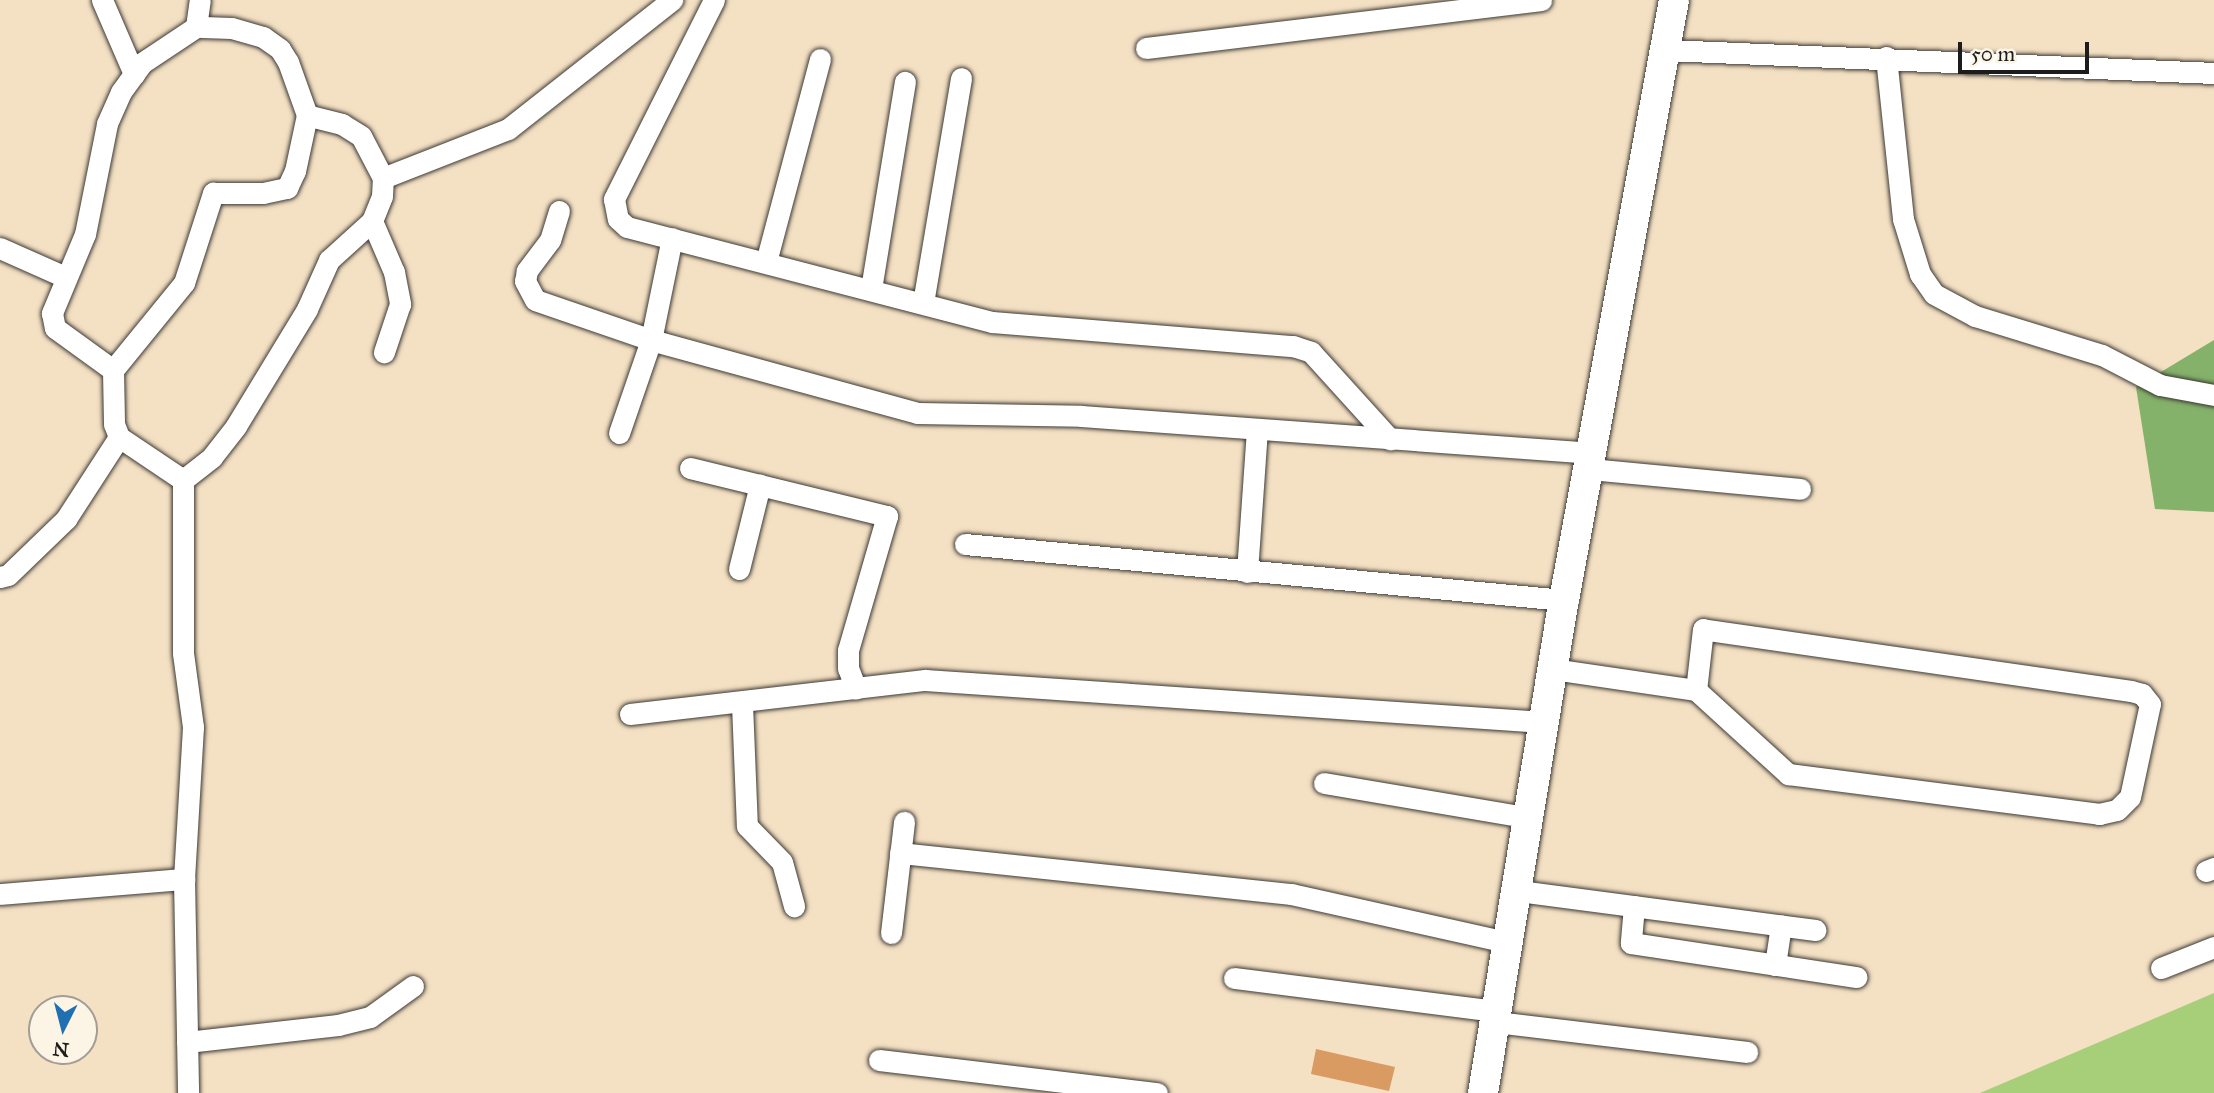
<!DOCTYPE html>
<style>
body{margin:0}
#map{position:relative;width:2214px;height:1093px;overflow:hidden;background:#f4e0c3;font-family:"IM FELL Great Primer",serif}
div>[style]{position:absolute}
.green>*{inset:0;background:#a7cf7a}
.forest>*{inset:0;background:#85b26a}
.building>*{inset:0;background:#d99b61}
.roads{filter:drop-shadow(0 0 2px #3c3935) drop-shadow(0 0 2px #3c3935)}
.street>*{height:21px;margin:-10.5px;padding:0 10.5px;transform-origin:10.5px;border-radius:10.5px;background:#fff}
.secondary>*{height:30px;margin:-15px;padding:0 15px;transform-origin:15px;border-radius:15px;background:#fff}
span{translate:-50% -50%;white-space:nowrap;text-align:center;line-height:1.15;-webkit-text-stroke:6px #fcf5e5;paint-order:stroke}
.north{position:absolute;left:28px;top:995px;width:70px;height:70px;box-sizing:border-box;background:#fcf5e5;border:2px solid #a29e95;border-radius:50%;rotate:186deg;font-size:19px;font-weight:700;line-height:28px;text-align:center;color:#1c1c1c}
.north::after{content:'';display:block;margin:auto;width:24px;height:32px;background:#1f6fb2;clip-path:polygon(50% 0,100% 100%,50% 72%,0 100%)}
.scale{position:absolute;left:1958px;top:42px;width:131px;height:32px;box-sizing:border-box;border:4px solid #1c1c1c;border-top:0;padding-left:9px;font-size:21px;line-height:24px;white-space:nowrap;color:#1c1c1c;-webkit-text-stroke:5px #fcf5e5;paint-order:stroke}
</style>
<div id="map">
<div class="green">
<div style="clip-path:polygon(2214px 993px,2214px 1093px,1980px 1093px)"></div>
</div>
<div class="forest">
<div style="clip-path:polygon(2214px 340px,2214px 512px,2155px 509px,2136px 387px)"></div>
</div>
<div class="building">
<div style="clip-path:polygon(1316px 1049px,1395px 1067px,1389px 1091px,1311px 1074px)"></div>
</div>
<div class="roads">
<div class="street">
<div style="left:102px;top:0;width:81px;rotate:66.6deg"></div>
<div style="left:714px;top:0;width:223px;rotate:116.7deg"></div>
<div style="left:614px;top:199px;width:20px;rotate:79deg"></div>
<div style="left:618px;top:219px;width:12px;rotate:42deg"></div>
<div style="left:627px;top:227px;width:377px;rotate:14.6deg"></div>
<div style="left:992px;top:322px;width:302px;rotate:4.6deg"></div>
<div style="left:1293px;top:346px;width:19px;rotate:18deg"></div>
<div style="left:1311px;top:352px;width:118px;rotate:47.8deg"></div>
<div style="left:196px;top:27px;width:27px;rotate:-82deg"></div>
<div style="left:1146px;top:48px;width:398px;rotate:-6.9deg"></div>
<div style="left:1666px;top:50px;width:548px;rotate:2.4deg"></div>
<div style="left:1886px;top:57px;width:163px;rotate:84deg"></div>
<div style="left:1903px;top:219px;width:58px;rotate:72.8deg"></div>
<div style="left:1920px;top:274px;width:24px;rotate:55deg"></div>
<div style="left:1934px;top:294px;width:47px;rotate:28.2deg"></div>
<div style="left:1975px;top:316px;width:133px;rotate:17.1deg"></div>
<div style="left:2102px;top:355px;width:65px;rotate:27.3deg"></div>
<div style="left:2160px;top:385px;width:55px;rotate:10.5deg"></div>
<div style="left:383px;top:178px;width:134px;rotate:-21.4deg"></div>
<div style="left:508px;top:129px;width:209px;rotate:-38.2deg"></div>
<div style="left:559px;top:211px;width:30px;rotate:107deg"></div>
<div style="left:550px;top:240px;width:39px;rotate:127deg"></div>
<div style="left:527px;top:271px;width:10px;rotate:101deg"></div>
<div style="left:525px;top:281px;width:21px;rotate:62deg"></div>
<div style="left:535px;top:300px;width:123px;rotate:19deg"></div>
<div style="left:651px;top:340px;width:276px;rotate:15.3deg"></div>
<div style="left:917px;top:413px;width:164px;rotate:1deg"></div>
<div style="left:1081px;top:416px;width:514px;rotate:4.13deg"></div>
<div style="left:372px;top:221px;width:56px;rotate:66.7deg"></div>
<div style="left:394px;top:272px;width:33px;rotate:79deg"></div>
<div style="left:400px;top:304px;width:51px;rotate:108.4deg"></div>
<div style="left:0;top:248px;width:71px;rotate:24deg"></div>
<div style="left:766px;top:262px;width:210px;rotate:-75.1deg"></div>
<div style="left:871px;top:289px;width:210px;rotate:-80.7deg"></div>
<div style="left:923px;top:303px;width:228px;rotate:-80.4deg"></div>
<div style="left:113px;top:370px;width:112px;rotate:-50.8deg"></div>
<div style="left:184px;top:283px;width:95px;rotate:-72.1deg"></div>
<div style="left:213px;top:193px;width:50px"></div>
<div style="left:263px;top:193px;width:25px;rotate:-12deg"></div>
<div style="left:287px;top:188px;width:19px;rotate:-65deg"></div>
<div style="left:295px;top:171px;width:57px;rotate:-77.9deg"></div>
<div style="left:307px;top:115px;width:56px;rotate:-109.7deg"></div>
<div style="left:288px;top:62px;width:15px;rotate:-122deg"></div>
<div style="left:280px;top:49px;width:21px;rotate:-145deg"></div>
<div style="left:263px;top:37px;width:33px;rotate:-164deg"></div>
<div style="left:231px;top:28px;width:35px;rotate:-178deg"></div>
<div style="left:196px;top:27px;width:65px;rotate:146.3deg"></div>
<div style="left:142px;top:63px;width:36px;rotate:126deg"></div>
<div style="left:121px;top:92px;width:35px;rotate:114deg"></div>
<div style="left:107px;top:124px;width:112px;rotate:101.3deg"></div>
<div style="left:85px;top:234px;width:86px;rotate:112.7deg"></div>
<div style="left:52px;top:313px;width:15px;rotate:79deg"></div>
<div style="left:55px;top:328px;width:72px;rotate:35.9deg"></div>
<div style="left:113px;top:370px;width:54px;rotate:88.9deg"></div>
<div style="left:114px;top:424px;width:14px;rotate:69deg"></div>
<div style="left:119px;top:437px;width:77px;rotate:33.9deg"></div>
<div style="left:619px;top:433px;width:98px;rotate:-71deg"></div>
<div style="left:651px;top:340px;width:104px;rotate:-78.4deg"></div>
<div style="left:690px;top:468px;width:203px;rotate:13.7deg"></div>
<div style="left:887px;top:516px;width:140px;rotate:106.2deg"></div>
<div style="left:848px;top:650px;width:18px;rotate:90deg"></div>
<div style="left:848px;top:668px;width:22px;rotate:69deg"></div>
<div style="left:1590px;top:469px;width:211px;rotate:5.4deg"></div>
<div style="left:183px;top:480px;width:173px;rotate:90deg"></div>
<div style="left:183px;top:653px;width:75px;rotate:82.3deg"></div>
<div style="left:193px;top:727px;width:152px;rotate:93.4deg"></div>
<div style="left:184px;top:879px;width:214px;rotate:88.9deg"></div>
<div style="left:183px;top:480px;width:37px;rotate:-38deg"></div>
<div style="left:212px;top:457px;width:39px;rotate:-52deg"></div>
<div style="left:236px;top:426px;width:137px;rotate:-58.7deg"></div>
<div style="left:307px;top:309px;width:54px;rotate:-65.8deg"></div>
<div style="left:329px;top:260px;width:58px;rotate:-42.2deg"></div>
<div style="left:372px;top:221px;width:27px;rotate:-68deg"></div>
<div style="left:382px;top:196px;width:18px;rotate:-87deg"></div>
<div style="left:383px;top:178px;width:47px;rotate:-117.6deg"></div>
<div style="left:361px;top:136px;width:22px;rotate:-148deg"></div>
<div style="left:342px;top:124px;width:36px;rotate:-166deg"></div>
<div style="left:965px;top:544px;width:602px;rotate:5.34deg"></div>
<div style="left:739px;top:569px;width:87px;rotate:-76deg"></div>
<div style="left:1247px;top:572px;width:143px;rotate:-86deg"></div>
<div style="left:0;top:577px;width:8px;rotate:-14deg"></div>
<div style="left:8px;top:575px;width:81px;rotate:-44deg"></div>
<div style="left:66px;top:519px;width:98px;rotate:-57.1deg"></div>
<div style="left:1552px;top:669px;width:146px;rotate:8.3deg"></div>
<div style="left:1696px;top:690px;width:125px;rotate:42.4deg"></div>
<div style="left:1788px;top:774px;width:314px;rotate:7.3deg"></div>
<div style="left:2099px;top:814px;width:18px;rotate:-13deg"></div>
<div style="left:2117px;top:810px;width:18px;rotate:-45deg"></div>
<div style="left:2130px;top:797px;width:95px;rotate:-77.9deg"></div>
<div style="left:2150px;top:704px;width:13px;rotate:-129deg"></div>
<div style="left:2142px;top:694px;width:11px;rotate:-165deg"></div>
<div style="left:2131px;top:691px;width:432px;rotate:-171.8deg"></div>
<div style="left:1703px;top:629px;width:61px;rotate:96.5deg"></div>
<div style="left:742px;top:704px;width:122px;rotate:87.7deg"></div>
<div style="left:747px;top:826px;width:50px;rotate:45.8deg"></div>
<div style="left:782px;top:862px;width:46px;rotate:74.7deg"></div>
<div style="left:630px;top:714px;width:297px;rotate:-6.6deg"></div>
<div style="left:925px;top:680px;width:620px;rotate:3.88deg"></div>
<div style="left:1324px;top:783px;width:209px;rotate:9.6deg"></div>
<div style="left:900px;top:853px;width:393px;rotate:6deg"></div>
<div style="left:1291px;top:894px;width:224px;rotate:12.6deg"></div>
<div style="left:2206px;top:871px;width:9px;rotate:-21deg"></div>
<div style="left:1519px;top:891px;width:299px;rotate:7.5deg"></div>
<div style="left:0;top:894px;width:185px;rotate:-4.7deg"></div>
<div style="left:1634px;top:906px;width:37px;rotate:95deg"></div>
<div style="left:1631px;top:943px;width:228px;rotate:8.6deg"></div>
<div style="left:891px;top:933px;width:112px;rotate:-83.3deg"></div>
<div style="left:1775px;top:965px;width:40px;rotate:-81.5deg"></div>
<div style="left:2161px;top:968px;width:57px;rotate:-21.6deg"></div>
<div style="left:1234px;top:978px;width:265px;rotate:7.2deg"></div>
<div style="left:1496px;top:1022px;width:253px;rotate:6.8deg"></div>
<div style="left:187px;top:1042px;width:152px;rotate:-6.4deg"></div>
<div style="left:338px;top:1025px;width:33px;rotate:-14deg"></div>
<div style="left:370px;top:1017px;width:53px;rotate:-35.8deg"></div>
<div style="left:879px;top:1060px;width:280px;rotate:6.8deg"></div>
</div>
<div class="secondary">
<div style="left:1483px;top:1093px;width:500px;rotate:-80.7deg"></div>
<div style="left:1564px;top:600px;width:610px;rotate:-79.61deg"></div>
</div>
</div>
<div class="north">N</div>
<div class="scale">50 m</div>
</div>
